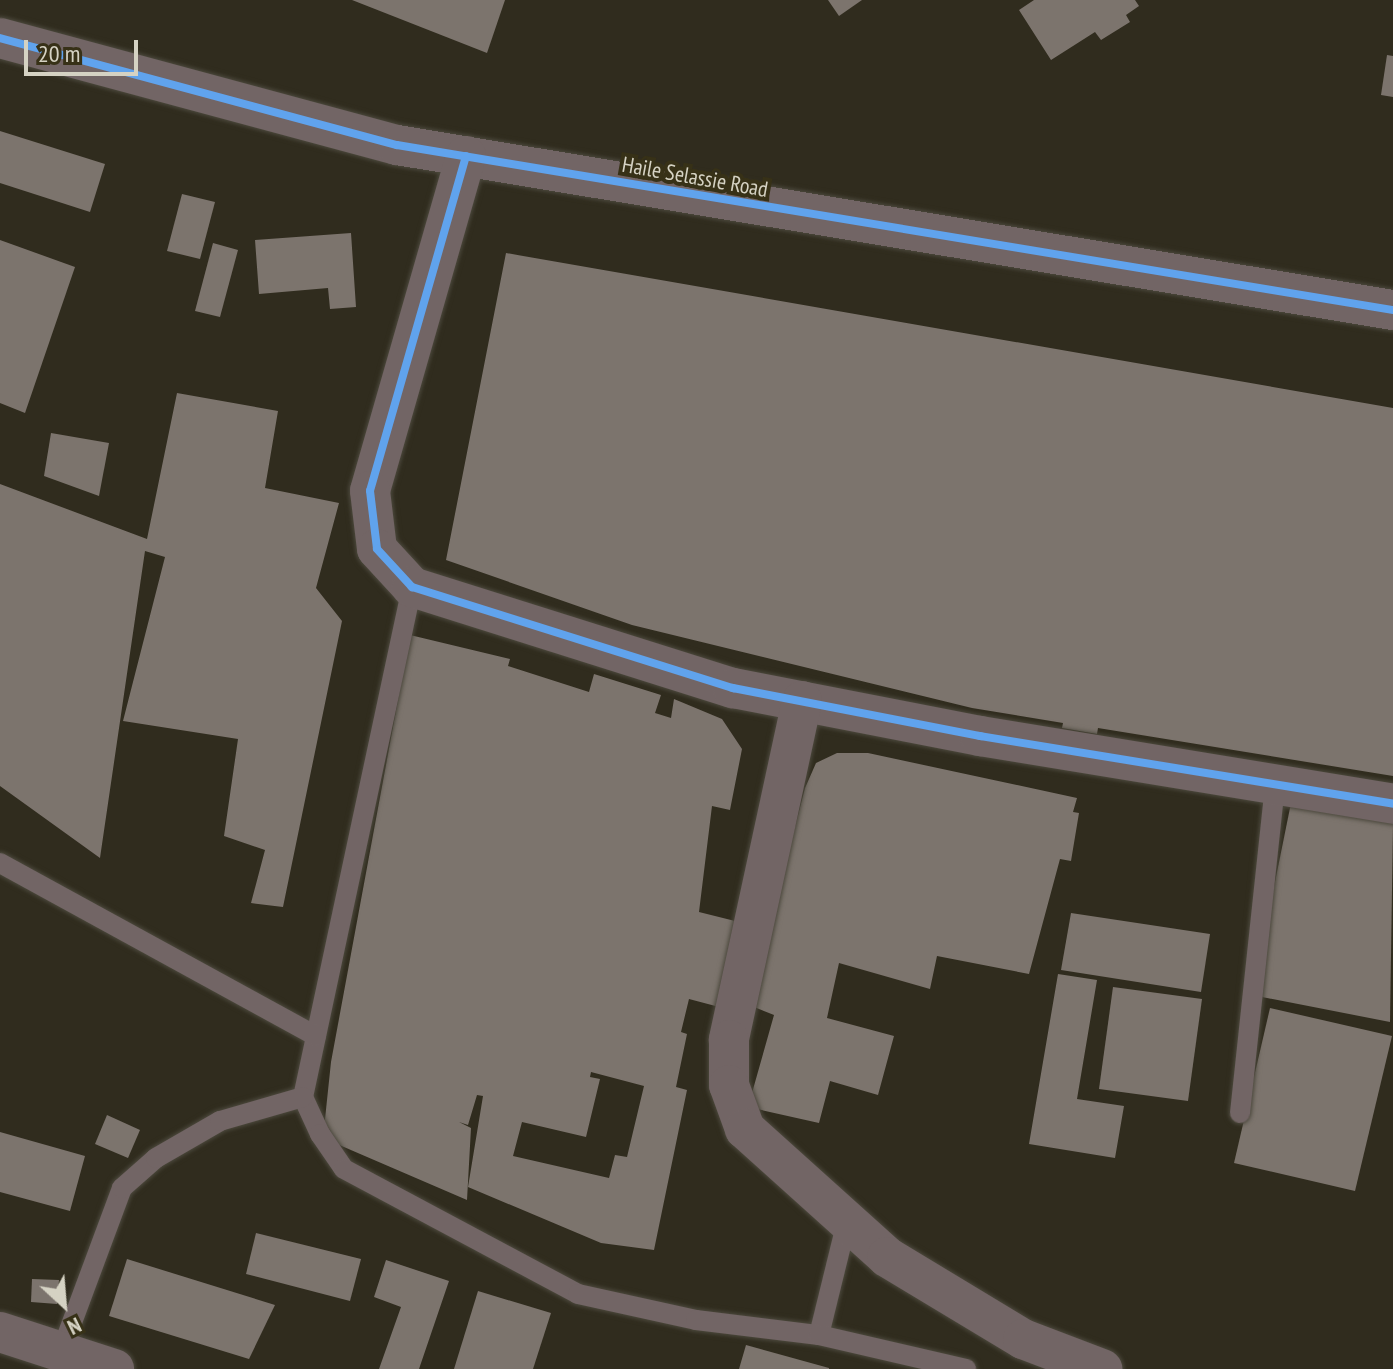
<!DOCTYPE html>
<style>
body{margin:0}
#map{position:relative;width:1393px;height:1369px;overflow:hidden;background:#302c1e;font-family:"PT Sans Narrow",sans-serif}
div>[style]{position:absolute}
.building>*{inset:0;background:#7c746d}
.roads{filter:drop-shadow(0 0 2px #4c493d) drop-shadow(0 0 2px #4c493d)}
.lane>*{height:20px;margin:-10px;padding:0 10px;transform-origin:10px;border-radius:10px;background:#726565}
.street>*{height:40px;margin:-20px;padding:0 20px;transform-origin:20px;border-radius:20px;background:#726565}
.cycleway>*{height:8px;margin:-4px;padding:0 4px;transform-origin:4px;border-radius:4px;background:#60a3ed}
span{translate:-50% -50%;white-space:nowrap;text-align:center;line-height:1.15;-webkit-text-stroke:8px #373117;paint-order:stroke}
.street-label{font-size:22px;color:#d5d2c3}
.north{position:absolute;left:24px;top:1265px;width:80px;height:80px;-webkit-text-stroke:6px #373117;paint-order:stroke;rotate:154deg;font-size:22px;font-weight:700;line-height:32px;text-align:center;color:#d5d2c3}
.north::after{content:'';display:block;margin:auto;width:28px;height:36px;background:#d5d2c3;clip-path:polygon(50% 0,100% 100%,50% 72%,0 100%)}
.scale{position:absolute;left:24px;top:40px;width:114px;height:36px;box-sizing:border-box;border:4px solid #d5d2c3;border-top:0;padding-left:10px;font-size:24px;line-height:28px;white-space:nowrap;color:#d5d2c3;-webkit-text-stroke:6px #373117;paint-order:stroke}
</style>
<div id="map">
<div class="building">
<div style="clip-path:polygon(352px 0,505px 0,487px 53px)"></div>
<div style="clip-path:polygon(828px 0,862px 0,839px 16px)"></div>
<div style="clip-path:polygon(1034px 0,1135px 0,1139px 6px,1126px 15px,1130px 22px,1101px 40px,1095px 32px,1051px 60px,1019px 10px)"></div>
<div style="clip-path:polygon(1387px 55px,1393px 56px,1393px 97px,1381px 95px)"></div>
<div style="clip-path:polygon(0 131px,105px 164px,90px 212px,0 183px)"></div>
<div style="clip-path:polygon(182px 194px,215px 202px,200px 259px,167px 251px)"></div>
<div style="clip-path:polygon(351px 233px,356px 307px,330px 309px,328px 288px,259px 294px,255px 240px)"></div>
<div style="clip-path:polygon(0 240px,75px 267px,25px 413px,0 403px)"></div>
<div style="clip-path:polygon(213px 243px,238px 250px,220px 317px,195px 311px)"></div>
<div style="clip-path:polygon(506px 253px,1393px 408px,1393px 776px,1098px 728px,1097px 734px,1062px 728px,1063px 723px,972px 708px,632px 625px,446px 560px)"></div>
<div style="clip-path:polygon(177px 393px,278px 411px,265px 488px,339px 503px,316px 588px,342px 621px,283px 907px,251px 903px,265px 850px,224px 836px,238px 739px,123px 721px,165px 557px,145px 551px,100px 858px,0 786px,0 484px,147px 539px)"></div>
<div style="clip-path:polygon(51px 433px,109px 443px,99px 496px,44px 476px)"></div>
<div style="clip-path:polygon(evenodd,410px 635px,510px 659px,508px 666px,589px 692px,594px 674px,661px 695px,655px 713px,671px 718px,674px 699px,722px 719px,742px 749px,730px 810px,712px 806px,699px 912px,747px 924px,723px 1008px,689px 999px,681px 1032px,687px 1034px,676px 1087px,687px 1090px,654px 1250px,601px 1243px,468px 1187px,483px 1096px,477px 1095px,468px 1125px,459px 1122px,471px 1128px,467px 1200px,323px 1138px,331px 1062px,410px 635px,591px 1072px,644px 1086px,627px 1157px,615px 1155px,609px 1178px,513px 1156px,522px 1122px,586px 1137px,600px 1079px,590px 1077px,591px 1072px)"></div>
<div style="clip-path:polygon(837px 753px,868px 753px,1077px 798px,1073px 812px,1079px 813px,1071px 861px,1060px 859px,1029px 974px,937px 956px,930px 989px,839px 963px,827px 1018px,894px 1036px,878px 1095px,830px 1081px,819px 1123px,748px 1107px,774px 1015px,749px 1005px,805px 788px,816px 763px)"></div>
<div style="clip-path:polygon(1291px 803px,1393px 823px,1390px 1022px,1252px 995px)"></div>
<div style="clip-path:polygon(1071px 913px,1210px 934px,1201px 992px,1061px 970px)"></div>
<div style="clip-path:polygon(1058px 974px,1097px 980px,1077px 1099px,1124px 1106px,1115px 1158px,1029px 1144px)"></div>
<div style="clip-path:polygon(1113px 987px,1202px 999px,1188px 1101px,1099px 1089px)"></div>
<div style="clip-path:polygon(1270px 1008px,1392px 1036px,1355px 1191px,1234px 1163px)"></div>
<div style="clip-path:polygon(107px 1115px,140px 1130px,128px 1158px,95px 1144px)"></div>
<div style="clip-path:polygon(0 1132px,85px 1156px,70px 1211px,0 1192px)"></div>
<div style="clip-path:polygon(256px 1233px,361px 1259px,350px 1301px,246px 1274px)"></div>
<div style="clip-path:polygon(127px 1259px,275px 1305px,249px 1359px,109px 1316px)"></div>
<div style="clip-path:polygon(386px 1260px,449px 1281px,419px 1369px,379px 1369px,401px 1307px,374px 1297px)"></div>
<div style="clip-path:polygon(32px 1279px,59px 1280px,57px 1304px,31px 1302px)"></div>
<div style="clip-path:polygon(478px 1291px,551px 1313px,533px 1369px,454px 1369px)"></div>
<div style="clip-path:polygon(746px 1345px,829px 1368px,829px 1369px,739px 1369px)"></div>
</div>
<div class="roads">
<div class="lane">
<div style="left:412px;top:587px;width:522px;rotate:102.06deg"></div>
<div style="left:303px;top:1097px;width:41px;rotate:65.3deg"></div>
<div style="left:320px;top:1134px;width:42px;rotate:55.6deg"></div>
<div style="left:344px;top:1169px;width:265px;rotate:28.1deg"></div>
<div style="left:578px;top:1294px;width:121px;rotate:12.4deg"></div>
<div style="left:696px;top:1320px;width:124px;rotate:7deg"></div>
<div style="left:0;top:863px;width:360px;rotate:28.7deg"></div>
<div style="left:1240px;top:1113px;width:328px;rotate:-83.9deg"></div>
<div style="left:847px;top:1221px;width:117px;rotate:103.8deg"></div>
<div style="left:819px;top:1335px;width:151px;rotate:13deg"></div>
<div style="left:61px;top:1352px;width:175px;rotate:-69.6deg"></div>
<div style="left:122px;top:1188px;width:45px;rotate:-41.4deg"></div>
<div style="left:156px;top:1158px;width:74px;rotate:-30deg"></div>
<div style="left:220px;top:1121px;width:86px;rotate:-16.1deg"></div>
</div>
<div class="street">
<div style="left:0;top:38px;width:411px;rotate:15.1deg"></div>
<div style="left:397px;top:145px;width:1010px;rotate:9.41deg"></div>
<div style="left:466px;top:156px;width:348px;rotate:106deg"></div>
<div style="left:370px;top:491px;width:58px;rotate:83.1deg"></div>
<div style="left:377px;top:549px;width:52px;rotate:47.4deg"></div>
<div style="left:412px;top:587px;width:337px;rotate:17.5deg"></div>
<div style="left:733px;top:688px;width:252px;rotate:11deg"></div>
<div style="left:980px;top:736px;width:419px;rotate:9.3deg"></div>
<div style="left:802px;top:701px;width:347px;rotate:102.2deg"></div>
<div style="left:729px;top:1040px;width:45px;rotate:90deg"></div>
<div style="left:729px;top:1085px;width:47px;rotate:70deg"></div>
<div style="left:745px;top:1129px;width:191px;rotate:42deg"></div>
<div style="left:887px;top:1257px;width:159px;rotate:31.1deg"></div>
<div style="left:1023px;top:1339px;width:85px;rotate:20.8deg"></div>
<div style="left:0;top:1332px;width:120px;rotate:18deg"></div>
</div>
</div>
<div class="cycleway">
<div style="left:0;top:38px;width:411px;rotate:15.1deg"></div>
<div style="left:397px;top:145px;width:1010px;rotate:9.41deg"></div>
<div style="left:466px;top:156px;width:348px;rotate:106deg"></div>
<div style="left:370px;top:491px;width:58px;rotate:83.1deg"></div>
<div style="left:377px;top:549px;width:52px;rotate:47.4deg"></div>
<div style="left:412px;top:587px;width:337px;rotate:17.5deg"></div>
<div style="left:733px;top:688px;width:252px;rotate:11deg"></div>
<div style="left:980px;top:736px;width:419px;rotate:9.3deg"></div>
</div>
<div class="street-label">
<span style="left:695px;top:177px;rotate:10deg">Haile Selassie Road</span>
</div>
<div class="north">N</div>
<div class="scale">20 m</div>
</div>
